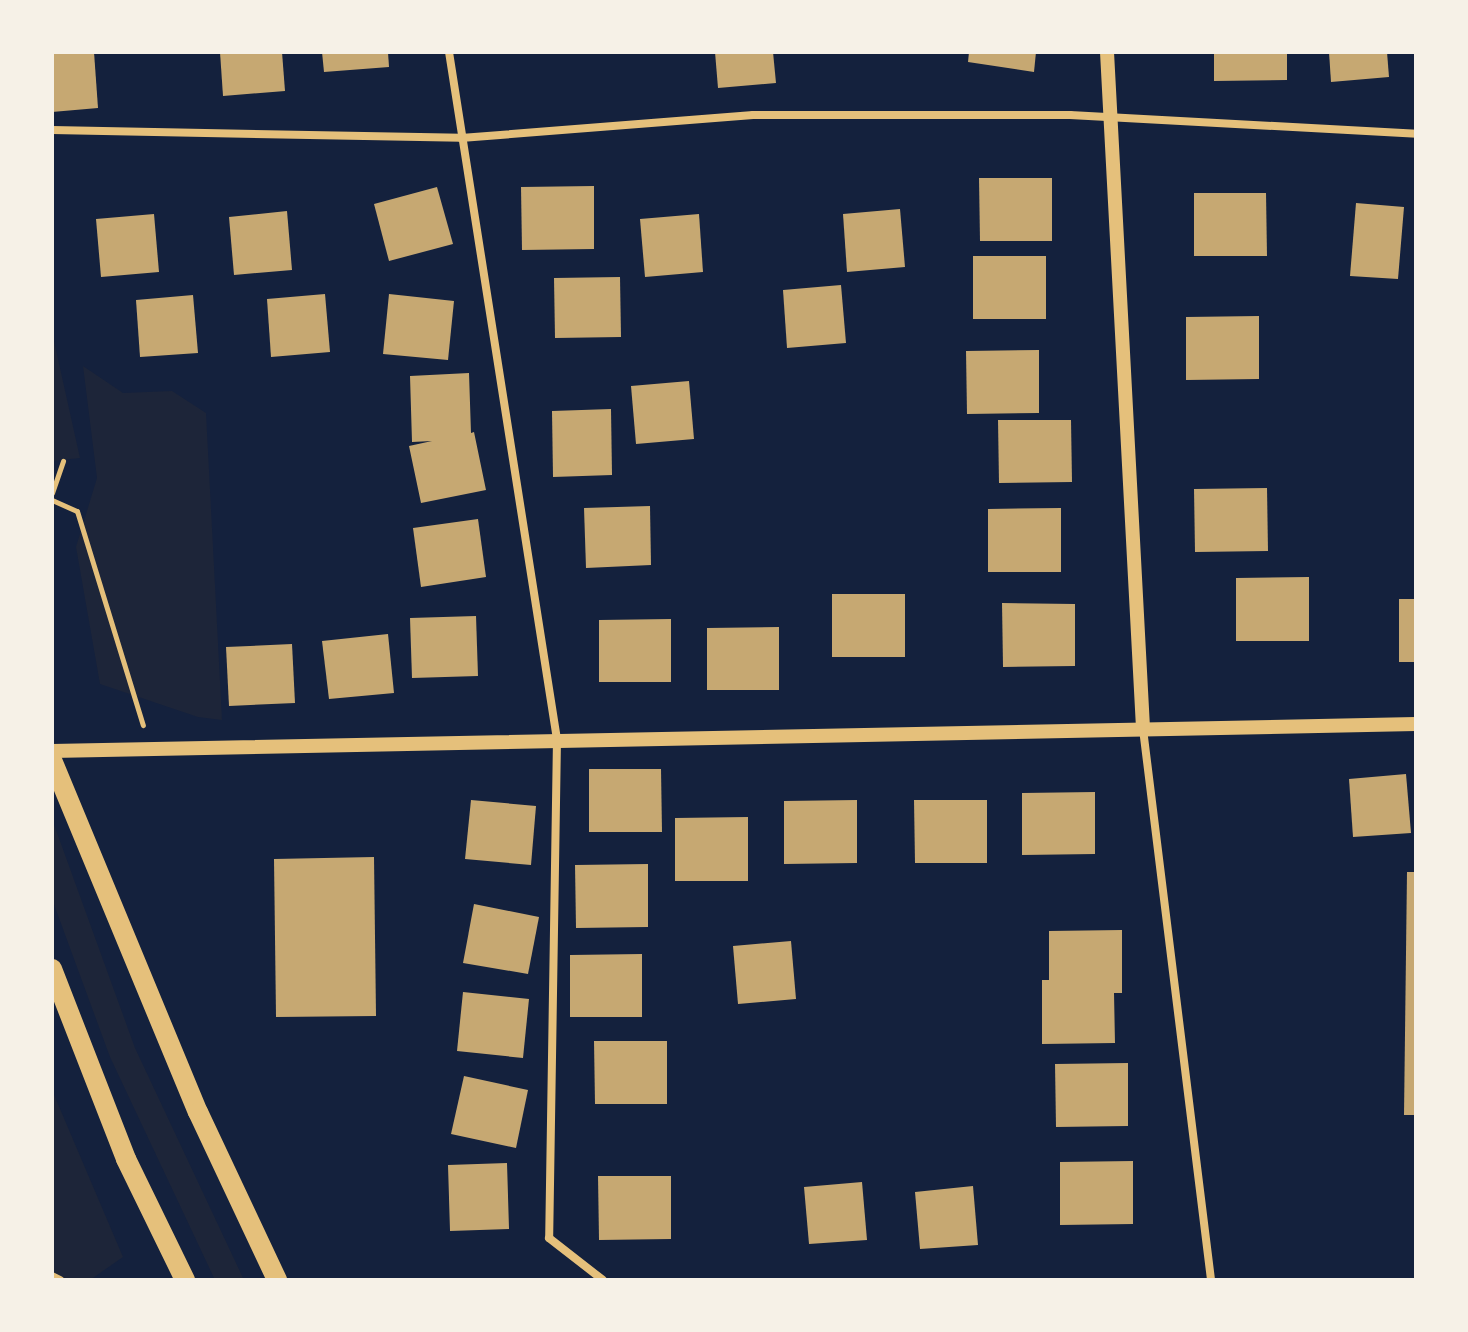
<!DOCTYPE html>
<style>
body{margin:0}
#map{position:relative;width:1468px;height:1332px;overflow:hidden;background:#14213d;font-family:"Source Serif 4",serif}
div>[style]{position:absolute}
.green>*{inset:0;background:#1d2539}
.building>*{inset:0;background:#c6a872}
.path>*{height:5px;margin:-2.5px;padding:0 2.5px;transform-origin:2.5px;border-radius:2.5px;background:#e5c07b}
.minor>*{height:8px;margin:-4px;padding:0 4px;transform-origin:4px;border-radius:4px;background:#e5c07b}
.tertiary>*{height:14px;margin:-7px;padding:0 7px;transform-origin:7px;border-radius:7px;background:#e5c07b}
.primary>*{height:20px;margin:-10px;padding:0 10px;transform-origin:10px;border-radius:10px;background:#e5c07b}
span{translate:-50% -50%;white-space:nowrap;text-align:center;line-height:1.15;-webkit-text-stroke:8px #f6f1e7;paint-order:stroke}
.frame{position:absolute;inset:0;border:54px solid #f6f1e7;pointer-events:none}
</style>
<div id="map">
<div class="green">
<div style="clip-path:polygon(52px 332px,80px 458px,52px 461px)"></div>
<div style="clip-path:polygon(83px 366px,123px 393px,172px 391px,206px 413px,222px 720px,198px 717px,100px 684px,76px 547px,97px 478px)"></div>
<div style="clip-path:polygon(52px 819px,135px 1048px,244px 1280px,215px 1280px,110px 1057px,52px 899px)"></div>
<div style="clip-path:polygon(52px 1090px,123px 1257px,90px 1280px,60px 1280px,52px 1276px)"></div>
</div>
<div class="building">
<div style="clip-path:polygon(52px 52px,94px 52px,98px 108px,52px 112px)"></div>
<div style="clip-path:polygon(220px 52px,282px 52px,285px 91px,223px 96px)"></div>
<div style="clip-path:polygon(322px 52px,388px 52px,389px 67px,324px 72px)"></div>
<div style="clip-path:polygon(715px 52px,773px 52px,776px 83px,718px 88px)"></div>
<div style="clip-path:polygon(969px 52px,1036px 52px,1034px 72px,968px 62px)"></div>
<div style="clip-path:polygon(1214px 52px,1287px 52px,1287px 80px,1214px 81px)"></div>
<div style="clip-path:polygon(1329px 52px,1387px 52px,1389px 77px,1331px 82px)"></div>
<div style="clip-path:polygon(979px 178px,1052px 178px,1052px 241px,980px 241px)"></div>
<div style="clip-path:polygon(594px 186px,594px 249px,522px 250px,521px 187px)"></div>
<div style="clip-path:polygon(437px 187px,453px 244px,389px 261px,374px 204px)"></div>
<div style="clip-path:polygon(1194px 193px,1266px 193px,1267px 256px,1194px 256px)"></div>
<div style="clip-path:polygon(1356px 203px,1404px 207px,1398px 279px,1350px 276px)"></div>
<div style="clip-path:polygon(900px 209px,905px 267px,847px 272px,843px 214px)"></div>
<div style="clip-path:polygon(287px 211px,292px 270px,234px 275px,229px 217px)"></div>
<div style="clip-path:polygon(154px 214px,159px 272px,101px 277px,96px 219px)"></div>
<div style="clip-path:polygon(699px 214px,703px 272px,645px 277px,640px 219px)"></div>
<div style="clip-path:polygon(973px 256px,1046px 256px,1046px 319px,973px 319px)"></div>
<div style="clip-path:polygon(620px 277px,621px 337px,555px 338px,554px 278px)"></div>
<div style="clip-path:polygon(841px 285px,846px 343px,787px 348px,783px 290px)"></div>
<div style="clip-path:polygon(325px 294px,330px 352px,271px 357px,267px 299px)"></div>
<div style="clip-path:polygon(389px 294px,454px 301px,448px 360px,383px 354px)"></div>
<div style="clip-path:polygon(193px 295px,198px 353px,140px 357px,136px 300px)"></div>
<div style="clip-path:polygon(1259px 316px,1259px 379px,1186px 380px,1186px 317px)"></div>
<div style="clip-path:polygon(1039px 350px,1039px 413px,967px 414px,966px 351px)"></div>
<div style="clip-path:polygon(469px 373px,471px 433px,474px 432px,486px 490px,421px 503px,409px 446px,432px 441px,412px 442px,410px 376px)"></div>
<div style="clip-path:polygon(689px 381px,694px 439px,636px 444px,631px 386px)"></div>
<div style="clip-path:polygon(611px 409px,612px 475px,553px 477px,552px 411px)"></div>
<div style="clip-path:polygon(998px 420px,1071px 420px,1072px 482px,999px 483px)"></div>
<div style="clip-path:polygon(1267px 488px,1268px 551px,1195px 552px,1194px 489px)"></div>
<div style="clip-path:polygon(650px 506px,651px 565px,586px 568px,584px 508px)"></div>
<div style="clip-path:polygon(1061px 508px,1061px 572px,988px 572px,988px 509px)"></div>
<div style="clip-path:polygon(478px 519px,486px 577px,421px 587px,413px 528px)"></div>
<div style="clip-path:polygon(1309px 577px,1309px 641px,1236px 641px,1236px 578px)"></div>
<div style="clip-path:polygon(832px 594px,905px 594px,905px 657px,832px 657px)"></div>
<div style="clip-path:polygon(1399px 599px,1416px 599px,1416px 662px,1399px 662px)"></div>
<div style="clip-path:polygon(1002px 603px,1075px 604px,1075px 666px,1003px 667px)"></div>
<div style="clip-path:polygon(476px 616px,478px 676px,412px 678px,410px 618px)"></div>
<div style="clip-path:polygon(671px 619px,671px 682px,599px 682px,599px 620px)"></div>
<div style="clip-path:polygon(779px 627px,779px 690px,707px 690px,707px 628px)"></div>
<div style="clip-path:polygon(388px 634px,394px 693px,329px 699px,322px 641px)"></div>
<div style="clip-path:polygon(292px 644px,295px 703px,229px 706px,226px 647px)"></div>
<div style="clip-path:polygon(589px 769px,661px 769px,662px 832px,589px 832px)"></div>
<div style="clip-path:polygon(1406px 774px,1411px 833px,1353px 837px,1349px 779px)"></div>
<div style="clip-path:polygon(1095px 792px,1095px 854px,1022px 855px,1022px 793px)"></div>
<div style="clip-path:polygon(471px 800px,536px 806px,531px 865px,465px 859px)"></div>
<div style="clip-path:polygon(857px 800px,857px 863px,784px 864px,784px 801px)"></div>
<div style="clip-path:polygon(914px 800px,987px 800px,987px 863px,915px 863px)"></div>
<div style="clip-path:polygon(748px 817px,748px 881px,675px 881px,675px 818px)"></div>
<div style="clip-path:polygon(374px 857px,376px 1016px,276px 1017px,274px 859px)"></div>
<div style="clip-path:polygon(648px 864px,648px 927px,576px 928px,575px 865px)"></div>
<div style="clip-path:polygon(1407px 872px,1416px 872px,1416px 1115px,1404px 1115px)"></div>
<div style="clip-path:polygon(474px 904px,539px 917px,528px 974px,463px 963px)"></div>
<div style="clip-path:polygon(1122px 930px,1122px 993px,1114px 993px,1115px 1043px,1042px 1044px,1042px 980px,1049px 980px,1049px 931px)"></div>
<div style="clip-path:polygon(791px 941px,796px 999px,738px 1004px,733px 946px)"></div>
<div style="clip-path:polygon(642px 954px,642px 1017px,570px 1017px,570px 955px)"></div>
<div style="clip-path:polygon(463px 992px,529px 999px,523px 1058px,457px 1051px)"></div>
<div style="clip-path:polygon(594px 1041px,667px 1041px,667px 1104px,595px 1104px)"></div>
<div style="clip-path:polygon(1128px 1063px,1128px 1126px,1056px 1127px,1055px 1064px)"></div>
<div style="clip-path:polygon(464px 1076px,528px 1090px,516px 1148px,451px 1134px)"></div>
<div style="clip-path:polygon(1133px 1161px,1133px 1224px,1060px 1225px,1060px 1162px)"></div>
<div style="clip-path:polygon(507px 1163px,509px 1229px,450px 1231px,448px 1165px)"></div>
<div style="clip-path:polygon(598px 1176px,671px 1176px,671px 1239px,599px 1240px)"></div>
<div style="clip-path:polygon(862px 1182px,867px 1240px,809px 1244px,804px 1187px)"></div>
<div style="clip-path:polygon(973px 1186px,978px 1245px,920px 1249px,915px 1192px)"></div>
</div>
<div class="path">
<div style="left:52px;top:493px;width:34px;rotate:-71deg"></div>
<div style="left:52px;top:500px;width:27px;rotate:24deg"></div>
<div style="left:77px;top:511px;width:224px;rotate:72.9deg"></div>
</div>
<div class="minor">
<div style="left:449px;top:52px;width:695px;rotate:81.07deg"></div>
<div style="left:557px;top:739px;width:499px;rotate:90.9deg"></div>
<div style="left:549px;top:1238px;width:68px;rotate:37.9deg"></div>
<div style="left:52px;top:130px;width:409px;rotate:1.1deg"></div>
<div style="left:461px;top:138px;width:293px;rotate:-4.5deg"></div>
<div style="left:753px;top:115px;width:317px"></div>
<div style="left:1070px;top:115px;width:347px;rotate:3.1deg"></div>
<div style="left:1143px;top:729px;width:555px;rotate:82.96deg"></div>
<div style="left:52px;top:1276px;width:9px;rotate:27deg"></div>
</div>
<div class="tertiary">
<div style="left:1107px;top:52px;width:677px;rotate:86.95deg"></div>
<div style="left:52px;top:751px;width:1364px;rotate:-1.13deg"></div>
</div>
<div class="primary">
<div style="left:52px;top:760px;width:381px;rotate:67.5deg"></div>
<div style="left:198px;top:1112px;width:186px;rotate:64.8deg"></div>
<div style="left:52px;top:969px;width:204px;rotate:68.7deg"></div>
<div style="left:126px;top:1159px;width:135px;rotate:64deg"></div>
</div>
<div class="frame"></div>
</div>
